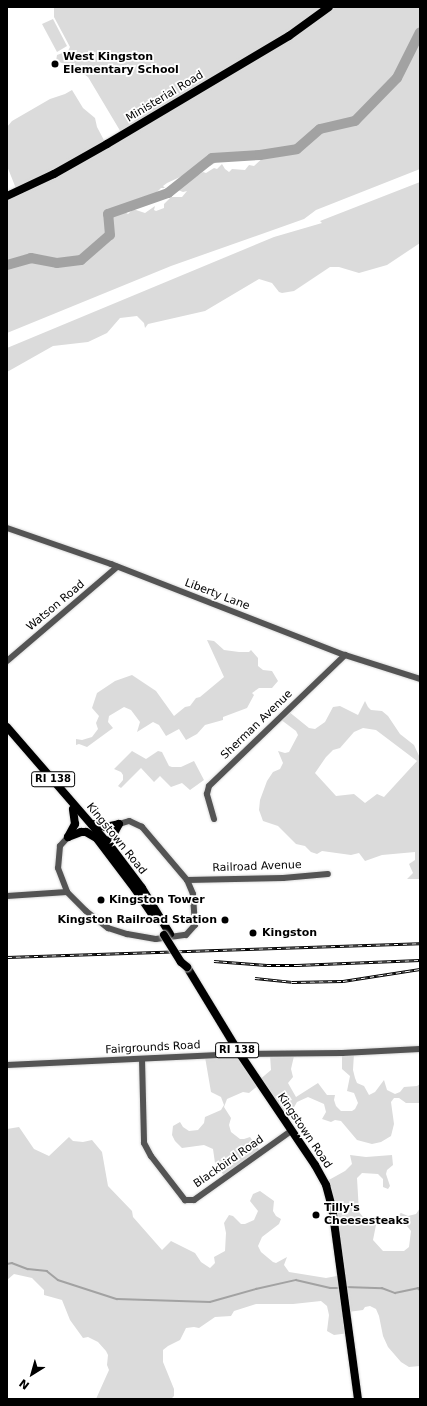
<!DOCTYPE html>
<style>
body{margin:0}
#map{position:relative;width:427px;height:1406px;overflow:hidden;background:#fff;font-family:"DejaVu Sans",sans-serif}
div>[style]{position:absolute}
.green>*{inset:0;background:#dbdbdb}
.stream>*{height:1.5px;margin:-0.75px;padding:0 0.75px;transform-origin:0.75px;border-radius:0.75px;background:#a2a2a2}
.river>*{height:10px;margin:-5px;padding:0 5px;transform-origin:5px;border-radius:5px;background:#a2a2a2}
.roads{filter:drop-shadow(0 0 1px #dbdbdb) drop-shadow(0 0 1px #dbdbdb)}
.minor>*{height:6px;margin:-3px;padding:0 3px;transform-origin:3px;border-radius:3px;background:#545454}
.major>*{height:8px;margin:-4px;padding:0 4px;transform-origin:4px;border-radius:4px;background:#000}
.rail>*{height:3px;margin-top:-1.5px;transform-origin:0;background:repeating-linear-gradient(90deg,#fff 0 4.5px,#000 0 9px);box-sizing:border-box;border-block:1px solid #000}
.bridges{filter:drop-shadow(0 0 1px #dbdbdb) drop-shadow(0 0 1px #dbdbdb)}
.major-bridge>*{height:8px;margin:-4px;padding:0 4px;transform-origin:4px;border-radius:4px;background:#000}
.dots>*{width:11px;height:11px;translate:-50% -50%;box-sizing:border-box;border:2px solid #fff;border-radius:50%}
span{translate:-50% -50%;white-space:nowrap;text-align:center;line-height:1.15;-webkit-text-stroke:3.5px #fff;paint-order:stroke}
.shield-label span{padding:1px 3px;background:#fff;border:1px solid;border-radius:3px;-webkit-text-stroke-width:0}
.shield-label{font-size:10px;color:#000;font-weight:700}
.poi-label{font-size:11px;color:#000;font-weight:700}
.left{translate:0 -50%;text-align:left}
.right{translate:-100% -50%;text-align:right}
.street-label{font-size:11px;color:#000}
.frame{position:absolute;inset:0;border:8px solid #000;pointer-events:none}
.north{position:absolute;left:12px;top:1354px;width:40px;height:40px;-webkit-text-stroke:3px #fff;paint-order:stroke;rotate:217deg;font-size:11px;font-weight:700;line-height:16px;text-align:center;color:#000}
.north::after{content:'';display:block;margin:auto;width:14px;height:18px;background:#000;clip-path:polygon(50% 0,100% 100%,50% 72%,0 100%)}
</style>
<div id="map">
<div class="green">
<div style="clip-path:polygon(evenodd,54px 7px,420px 7px,420px 169px,316px 210px,304px 219px,171px 266px,7px 333px,7px 197px,17px 191px,7px 166px,7px 127px,12px 121px,50px 99px,65px 94px,72px 90px,83px 108px,95px 118px,97px 127px,106px 144px,122px 134px,88px 77px,74px 67px,56px 61px,57px 55px,68px 51px,70px 47px,54px 17px,54px 7px,262px 152px,266px 155px,254px 166px,249px 165px,245px 170px,232px 169px,229px 172px,225px 169px,222px 164px,217px 169px,214px 168px,206px 173px,203px 172px,188px 182px,186px 181px,178px 190px,183px 192px,187px 191px,182px 197px,171px 197px,164px 204px,164px 208px,156px 211px,154px 210px,155px 206px,145px 213px,133px 209px,128px 214px,122px 210px,118px 212px,117px 209px,132px 201px,154px 195px,161px 188px,165px 188px,163px 186px,167px 183px,193px 171px,210px 166px,220px 160px,234px 159px,262px 152px)"></div>
<div style="clip-path:polygon(53px 19px,67px 46px,57px 52px,42px 24px)"></div>
<div style="clip-path:polygon(420px 182px,420px 243px,387px 265px,359px 273px,339px 267px,330px 267px,294px 291px,282px 293px,279px 292px,272px 283px,259px 279px,205px 311px,148px 324px,145px 328px,144px 323px,137px 316px,120px 318px,107px 333px,88px 342px,53px 346px,7px 372px,7px 348px,274px 237px,322px 223px,320px 221px)"></div>
<div style="clip-path:polygon(207px 640px,214px 641px,224px 650px,239px 652px,249px 652px,251px 650px,258px 658px,258px 666px,263px 670px,272px 671px,278px 681px,272px 688px,259px 688px,252px 693px,254px 695px,247px 708px,223px 717px,223px 720px,205px 725px,197px 734px,186px 740px,179px 729px,166px 736px,159px 725px,153px 722px,137px 732px,140px 722px,131px 710px,124px 707px,109px 716px,108px 722px,113px 728px,87px 747px,79px 744px,76px 745px,76px 739px,82px 740px,92px 737px,98px 729px,96px 723px,99px 716px,92px 708px,97px 693px,115px 681px,132px 675px,156px 691px,174px 716px,185px 707px,190px 706px,196px 698px,200px 697px,224px 677px)"></div>
<div style="clip-path:polygon(evenodd,365px 701px,368px 707px,371px 710px,382px 711px,388px 716px,400px 734px,414px 745px,420px 758px,420px 879px,407px 879px,413px 873px,409px 864px,415px 860px,415px 852px,382px 855px,365px 861px,359px 853px,351px 855px,322px 851px,317px 854px,311px 852px,305px 846px,296px 844px,278px 826px,263px 821px,259px 810px,260px 800px,267px 781px,273px 772px,280px 769px,283px 763px,278px 751px,285px 753px,289px 752px,298px 735px,296px 731px,280px 719px,288px 711px,309px 728px,315px 729px,325px 722px,333px 707px,340px 706px,358px 715px,365px 701px,363px 728px,376px 730px,417px 761px,384px 797px,377px 794px,365px 803px,354px 794px,336px 796px,315px 773px,326px 757px,333px 750px,340px 748px,354px 732px,363px 728px)"></div>
<div style="clip-path:polygon(132px 751px,146px 759px,158px 751px,162px 752px,169px 766px,172px 767px,181px 767px,194px 761px,204px 780px,190px 790px,182px 783px,171px 787px,160px 776px,154px 782px,141px 768px,121px 788px,118px 786px,123px 780px,123px 775px,121px 772px,114px 769px)"></div>
<div style="clip-path:polygon(354px 1053px,353px 1070px,355px 1078px,357px 1083px,364px 1086px,369px 1095px,375px 1092px,384px 1080px,387px 1090px,395px 1094px,400px 1092px,404px 1087px,417px 1086px,420px 1084px,420px 1103px,406px 1103px,399px 1098px,394px 1098px,391px 1102px,394px 1124px,391px 1136px,381px 1142px,372px 1144px,357px 1140px,341px 1121px,335px 1120px,331px 1122px,322px 1119px,326px 1112px,324px 1104px,308px 1097px,297px 1102px,293px 1109px,285px 1115px,260px 1084px,249px 1093px,243px 1092px,227px 1099px,224px 1107px,231px 1118px,229px 1125px,231px 1132px,240px 1139px,244px 1139px,250px 1137px,260px 1151px,225px 1177px,215px 1163px,213px 1149px,204px 1145px,182px 1148px,175px 1141px,172px 1135px,173px 1126px,180px 1122px,183px 1127px,189px 1131px,198px 1130px,204px 1123px,205px 1117px,221px 1110px,224px 1105px,221px 1097px,211px 1092px,205px 1057px,237px 1055px,258px 1081px,271px 1070px,270px 1055px,294px 1056px,291px 1069px,293px 1077px,288px 1083px,296px 1097px,318px 1083px,327px 1095px,335px 1095px,334px 1100px,336px 1106px,341px 1111px,352px 1111px,355px 1109px,358px 1103px,354px 1093px,347px 1091px,350px 1076px,342px 1069px,342px 1054px)"></div>
<div style="clip-path:polygon(19px 1127px,34px 1149px,49px 1156px,69px 1137px,73px 1141px,83px 1142px,92px 1140px,102px 1152px,108px 1186px,132px 1211px,133px 1217px,162px 1250px,171px 1241px,195px 1253px,201px 1262px,210px 1268px,215px 1263px,214px 1257px,225px 1251px,226px 1233px,224px 1223px,229px 1215px,233px 1216px,241px 1224px,245px 1224px,254px 1220px,258px 1211px,250px 1201px,253px 1194px,260px 1191px,274px 1201px,273px 1211px,276px 1216px,281px 1219px,279px 1224px,262px 1237px,258px 1246px,261px 1252px,273px 1262px,276px 1263px,287px 1257px,284px 1265px,289px 1272px,326px 1278px,342px 1275px,327px 1181px,345px 1171px,352px 1164px,350px 1155px,366px 1157px,392px 1155px,393px 1165px,387px 1170px,386px 1174px,390px 1186px,388px 1189px,383px 1187px,383px 1179px,378px 1174px,362px 1173px,357px 1178px,359px 1212px,364px 1218px,372px 1218px,376px 1225px,373px 1240px,383px 1251px,404px 1251px,409px 1247px,411px 1231px,407px 1226px,396px 1225px,395px 1217px,401px 1213px,408px 1216px,416px 1214px,420px 1208px,420px 1366px,409px 1367px,401px 1362px,388px 1347px,383px 1336px,379px 1316px,376px 1309px,370px 1306px,365px 1307px,363px 1310px,348px 1312px,349px 1333px,334px 1335px,327px 1331px,329px 1315px,327px 1306px,321px 1301px,293px 1304px,256px 1304px,234px 1311px,231px 1316px,215px 1317px,199px 1328px,194px 1327px,186px 1328px,180px 1340px,168px 1346px,163px 1350px,163px 1362px,174px 1389px,174px 1396px,171px 1399px,96px 1399px,109px 1370px,107px 1365px,108px 1355px,106px 1351px,98px 1342px,88px 1337px,83px 1338px,70px 1320px,62px 1300px,44px 1295px,44px 1290px,32px 1278px,14px 1274px,7px 1280px,7px 1129px)"></div>
</div>
<div class="stream">
<div style="left:7px;top:1264px;width:5px;rotate:-11deg"></div>
<div style="left:12px;top:1263px;width:17px;rotate:21deg"></div>
<div style="left:28px;top:1269px;width:19px;rotate:6deg"></div>
<div style="left:47px;top:1271px;width:14px;rotate:39deg"></div>
<div style="left:58px;top:1280px;width:62px;rotate:17.9deg"></div>
<div style="left:117px;top:1299px;width:93px;rotate:1.8deg"></div>
<div style="left:210px;top:1302px;width:48px;rotate:-15.8deg"></div>
<div style="left:256px;top:1289px;width:41px;rotate:-12.7deg"></div>
<div style="left:296px;top:1280px;width:35px;rotate:13deg"></div>
<div style="left:330px;top:1288px;width:10px"></div>
<div style="left:345px;top:1287px;width:37px;rotate:2deg"></div>
<div style="left:382px;top:1288px;width:14px;rotate:21deg"></div>
<div style="left:395px;top:1293px;width:24px;rotate:-12deg"></div>
<div style="left:418px;top:1288px;width:3px;rotate:45deg"></div>
</div>
<div class="river">
<div style="left:7px;top:265px;width:25px;rotate:-16deg"></div>
<div style="left:31px;top:258px;width:26px;rotate:11deg"></div>
<div style="left:57px;top:263px;width:24px;rotate:-7deg"></div>
<div style="left:81px;top:260px;width:38px;rotate:-41deg"></div>
<div style="left:110px;top:235px;width:21px;rotate:-95deg"></div>
<div style="left:108px;top:214px;width:64px;rotate:-19.3deg"></div>
<div style="left:168px;top:193px;width:56px;rotate:-38.5deg"></div>
<div style="left:212px;top:158px;width:48px;rotate:-3.6deg"></div>
<div style="left:260px;top:155px;width:37px;rotate:-9deg"></div>
<div style="left:297px;top:149px;width:30px;rotate:-41deg"></div>
<div style="left:320px;top:129px;width:36px;rotate:-13deg"></div>
<div style="left:355px;top:121px;width:60px;rotate:-45.7deg"></div>
<div style="left:397px;top:78px;width:51px;rotate:-63.4deg"></div>
</div>
<div class="roads">
<div class="minor">
<div style="left:7px;top:528px;width:110px;rotate:19.1deg"></div>
<div style="left:111px;top:564px;width:251px;rotate:21.3deg"></div>
<div style="left:345px;top:655px;width:79px;rotate:17.7deg"></div>
<div style="left:7px;top:661px;width:145px;rotate:-40.5deg"></div>
<div style="left:214px;top:819px;width:26px;rotate:-106deg"></div>
<div style="left:207px;top:794px;width:8px;rotate:-76deg"></div>
<div style="left:209px;top:786px;width:189px;rotate:-43.9deg"></div>
<div style="left:68px;top:837px;width:12px;rotate:132deg"></div>
<div style="left:60px;top:846px;width:22px;rotate:95deg"></div>
<div style="left:58px;top:868px;width:26px;rotate:69deg"></div>
<div style="left:67px;top:892px;width:27px;rotate:45deg"></div>
<div style="left:86px;top:911px;width:28px;rotate:38deg"></div>
<div style="left:108px;top:928px;width:20px;rotate:18deg"></div>
<div style="left:127px;top:934px;width:29px;rotate:10deg"></div>
<div style="left:156px;top:939px;width:30px;rotate:-8deg"></div>
<div style="left:186px;top:935px;width:13px;rotate:-48deg"></div>
<div style="left:195px;top:925px;width:31px;rotate:-94deg"></div>
<div style="left:193px;top:894px;width:15px;rotate:-113deg"></div>
<div style="left:187px;top:880px;width:70px;rotate:-130.3deg"></div>
<div style="left:142px;top:827px;width:14px;rotate:-155deg"></div>
<div style="left:129px;top:821px;width:10px;rotate:163deg"></div>
<div style="left:187px;top:880px;width:96px;rotate:-1.2deg"></div>
<div style="left:283px;top:878px;width:45px;rotate:-5.1deg"></div>
<div style="left:7px;top:896px;width:60px;rotate:-3.8deg"></div>
<div style="left:142px;top:1059px;width:84px;rotate:88.6deg"></div>
<div style="left:144px;top:1143px;width:15px;rotate:62deg"></div>
<div style="left:151px;top:1156px;width:56px;rotate:52.3deg"></div>
<div style="left:185px;top:1200px;width:9px"></div>
<div style="left:194px;top:1200px;width:119px;rotate:-35.4deg"></div>
<div style="left:7px;top:1065px;width:233px;rotate:-2.7deg"></div>
<div style="left:240px;top:1054px;width:102px;rotate:-0.6deg"></div>
<div style="left:342px;top:1053px;width:78px;rotate:-2.9deg"></div>
</div>
<div class="major">
<div style="left:7px;top:196px;width:52px;rotate:-25.1deg"></div>
<div style="left:54px;top:174px;width:61px;rotate:-29.5deg"></div>
<div style="left:107px;top:144px;width:212px;rotate:-30.7deg"></div>
<div style="left:289px;top:36px;width:49px;rotate:-35.9deg"></div>
<div style="left:7px;top:727px;width:159px;rotate:49.1deg"></div>
<div style="left:111px;top:847px;width:51px;rotate:52.9deg"></div>
<div style="left:142px;top:888px;width:54px;rotate:58.7deg"></div>
<div style="left:92px;top:824px;width:14px;rotate:12deg"></div>
<div style="left:106px;top:827px;width:13px;rotate:-13deg"></div>
<div style="left:95px;top:836px;width:66px;rotate:53deg"></div>
<div style="left:135px;top:889px;width:36px;rotate:56deg"></div>
<div style="left:68px;top:837px;width:14px;rotate:-21deg"></div>
<div style="left:81px;top:832px;width:5px"></div>
<div style="left:86px;top:832px;width:14px;rotate:30deg"></div>
<div style="left:68px;top:837px;width:15px;rotate:-62deg"></div>
<div style="left:75px;top:824px;width:15px;rotate:-98deg"></div>
<div style="left:111px;top:847px;width:8px;rotate:-90deg"></div>
<div style="left:111px;top:839px;width:17px;rotate:-62deg"></div>
<div style="left:187px;top:967px;width:102px;rotate:58.7deg"></div>
<div style="left:240px;top:1054px;width:134px;rotate:56deg"></div>
<div style="left:315px;top:1165px;width:23px;rotate:61deg"></div>
<div style="left:326px;top:1185px;width:23px;rotate:75deg"></div>
<div style="left:332px;top:1207px;width:194px;rotate:82.3deg"></div>
</div>
</div>
<div class="rail">
<div style="left:7px;top:957px;width:413px;rotate:-1.9deg"></div>
<div style="left:214px;top:961px;width:53px;rotate:4.3deg"></div>
<div style="left:267px;top:965px;width:30px"></div>
<div style="left:297px;top:965px;width:123px;rotate:-2.3deg"></div>
<div style="left:255px;top:978px;width:37px;rotate:6deg"></div>
<div style="left:292px;top:982px;width:51px;rotate:-1.1deg"></div>
<div style="left:343px;top:981px;width:78px;rotate:-8.9deg"></div>
</div>
<div class="bridges">
<div class="major-bridge">
<div style="left:164px;top:935px;width:32px;rotate:58deg"></div>
<div style="left:181px;top:962px;width:8px;rotate:40deg"></div>
</div>
</div>
<div class="dots">
<div style="left:55px;top:64px;background:#000"></div>
<div style="left:101px;top:900px;background:#000"></div>
<div style="left:225px;top:920px;background:#000"></div>
<div style="left:253px;top:933px;background:#000"></div>
<div style="left:316px;top:1215px;background:#000"></div>
</div>
<div class="shield-label">
<span style="left:53px;top:779px">RI 138</span>
<span style="left:237px;top:1050px">RI 138</span>
</div>
<div class="poi-label">
<span class="left" style="left:63px;top:64px">West Kingston<br>Elementary School</span>
<span class="left" style="left:109px;top:900px">Kingston Tower</span>
<span class="right" style="left:217px;top:920px">Kingston Railroad Station</span>
<span class="left" style="left:262px;top:933px">Kingston</span>
<span class="left" style="left:324px;top:1215px">Tilly's<br>Cheesesteaks</span>
</div>
<div class="street-label">
<span style="left:165px;top:97px;rotate:-31deg">Ministerial Road</span>
<span style="left:217px;top:595px;rotate:21deg">Liberty Lane</span>
<span style="left:56px;top:606px;rotate:-40deg">Watson Road</span>
<span style="left:257px;top:725px;rotate:-44deg">Sherman Avenue</span>
<span style="left:116px;top:839px;rotate:51deg">Kingstown Road</span>
<span style="left:257px;top:867px;rotate:-2deg">Railroad Avenue</span>
<span style="left:153px;top:1048px;rotate:-3deg">Fairgrounds Road</span>
<span style="left:304px;top:1131px;rotate:56deg">Kingstown Road</span>
<span style="left:229px;top:1162px;rotate:-35deg">Blackbird Road</span>
</div>
<div class="frame"></div>
<div class="north">N</div>
</div>
